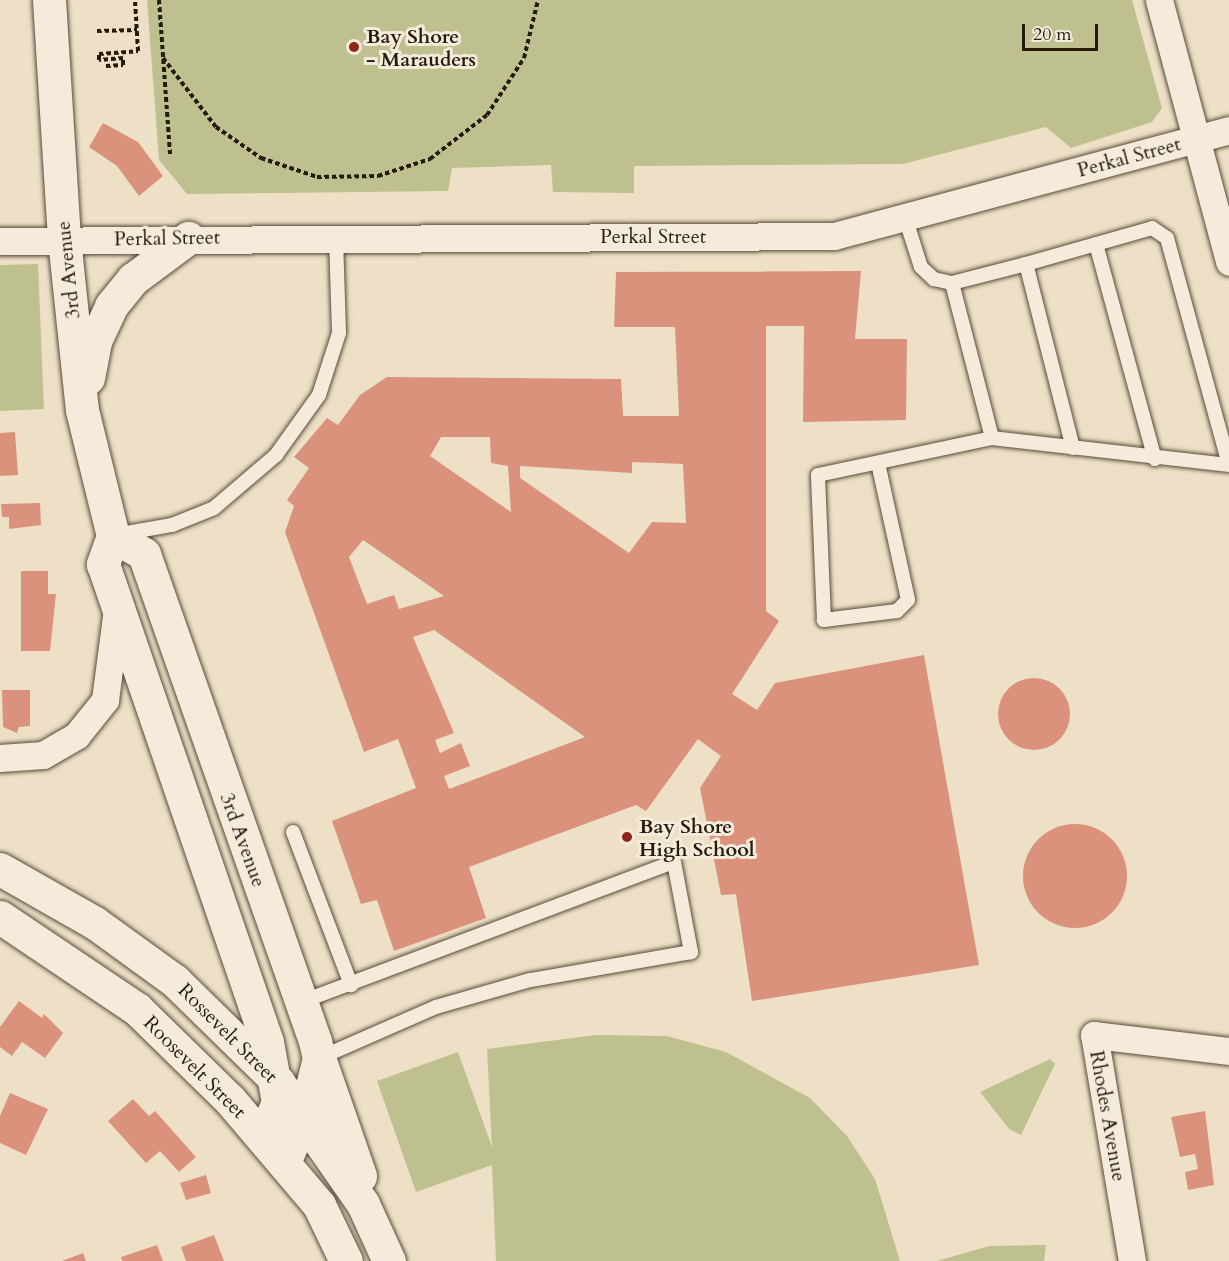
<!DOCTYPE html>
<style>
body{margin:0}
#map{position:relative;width:1229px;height:1261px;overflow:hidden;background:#eee0c6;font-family:Cardo,serif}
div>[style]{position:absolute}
.green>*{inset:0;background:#bfc090}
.building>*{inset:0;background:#db927d}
.round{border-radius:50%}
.path>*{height:4px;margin-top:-2px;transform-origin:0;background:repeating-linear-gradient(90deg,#251a0b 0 4.5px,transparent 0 7.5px)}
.roads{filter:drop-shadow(0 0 2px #574c3a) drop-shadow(0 0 2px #574c3a)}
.service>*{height:14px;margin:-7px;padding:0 7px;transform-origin:7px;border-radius:7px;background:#f4ebda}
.minor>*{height:27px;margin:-13.5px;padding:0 13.5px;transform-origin:13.5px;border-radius:13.5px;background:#f4ebda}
.tertiary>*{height:33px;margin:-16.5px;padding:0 16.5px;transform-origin:16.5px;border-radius:16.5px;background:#f4ebda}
.secondary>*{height:33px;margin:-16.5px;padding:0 16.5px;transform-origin:16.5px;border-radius:16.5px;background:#f4ebda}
.dots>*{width:16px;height:16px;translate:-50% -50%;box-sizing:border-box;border:3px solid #f4ebda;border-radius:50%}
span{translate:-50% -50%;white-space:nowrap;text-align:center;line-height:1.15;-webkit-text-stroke:6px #f4ebda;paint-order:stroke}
.poi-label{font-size:20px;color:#251a0b;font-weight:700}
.left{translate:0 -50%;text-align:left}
.street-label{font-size:20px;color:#251a0b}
.scale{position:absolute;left:1022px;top:24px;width:76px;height:27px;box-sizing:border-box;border:3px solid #251a0b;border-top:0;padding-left:8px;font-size:18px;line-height:21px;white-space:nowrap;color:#251a0b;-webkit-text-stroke:4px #f4ebda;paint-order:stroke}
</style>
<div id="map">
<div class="green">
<div style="clip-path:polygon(147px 0,1132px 0,1162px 108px,1152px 122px,1071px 148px,1046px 127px,903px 164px,634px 166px,634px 193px,553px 192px,551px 165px,452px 168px,448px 191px,187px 194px,159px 160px)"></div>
<div style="clip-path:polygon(38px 264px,44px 409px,0 411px,0 265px)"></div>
<div style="clip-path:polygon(596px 1035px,667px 1036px,726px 1052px,810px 1098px,847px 1136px,875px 1179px,900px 1261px,496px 1261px,492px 1165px,416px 1192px,377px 1081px,458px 1052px,492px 1147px,487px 1049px)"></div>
<div style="clip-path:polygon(1050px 1059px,1055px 1064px,1021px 1135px,1009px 1129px,980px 1092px)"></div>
<div style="clip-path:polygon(1046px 1245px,1044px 1261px,937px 1261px,989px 1246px)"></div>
</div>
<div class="building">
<div style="clip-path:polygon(103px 123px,138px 142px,163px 176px,139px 196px,117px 166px,89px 147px)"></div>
<div style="clip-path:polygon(evenodd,861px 271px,855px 339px,907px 339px,906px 420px,803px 422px,804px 326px,766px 326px,766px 611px,779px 621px,732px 694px,757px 710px,775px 683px,924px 655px,979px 965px,752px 1001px,736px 894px,721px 895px,700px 788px,721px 756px,698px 739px,646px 811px,636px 805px,469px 867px,486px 918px,394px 951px,377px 900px,361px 904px,332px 821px,416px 788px,398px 739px,364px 752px,285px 532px,294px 506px,287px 500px,309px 468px,294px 457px,327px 418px,338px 425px,360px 395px,387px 377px,621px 379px,623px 416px,679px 416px,675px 327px,614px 327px,616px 272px,861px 271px,441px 437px,490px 437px,491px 463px,508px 466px,511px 512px,430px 456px,441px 437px,861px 271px,632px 462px,683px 464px,686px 523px,652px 522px,629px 553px,520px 478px,520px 466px,632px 473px,632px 462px,861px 271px,363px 540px,444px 596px,399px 609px,394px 595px,367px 604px,349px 557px,363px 540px,861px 271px,434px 630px,585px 737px,449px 789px,444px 776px,470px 766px,461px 743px,440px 753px,435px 740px,454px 733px,413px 637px,434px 630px)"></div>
<div style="clip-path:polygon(15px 432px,18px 475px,0 476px,0 433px)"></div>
<div style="clip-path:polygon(40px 503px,41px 525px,9px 529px,9px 517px,2px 517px,1px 504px)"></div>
<div style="clip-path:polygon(21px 571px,48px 571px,48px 594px,56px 594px,50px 651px,21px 651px)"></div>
<div class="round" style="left:998px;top:678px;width:72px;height:72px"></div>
<div style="clip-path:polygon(2px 690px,30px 690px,30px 726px,19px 727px,17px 733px,3px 727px)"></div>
<div class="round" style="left:1023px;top:824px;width:104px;height:104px"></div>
<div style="clip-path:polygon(19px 1001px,42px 1018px,44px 1014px,63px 1033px,45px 1058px,22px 1042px,12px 1056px,0 1047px,0 1027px)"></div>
<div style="clip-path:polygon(10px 1093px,48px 1109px,26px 1155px,0 1143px,0 1116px)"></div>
<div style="clip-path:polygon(133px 1099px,149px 1116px,155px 1111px,196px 1157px,179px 1172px,160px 1151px,146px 1163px,108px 1121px)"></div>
<div style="clip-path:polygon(1205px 1111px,1214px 1185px,1188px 1190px,1185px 1172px,1198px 1169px,1195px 1154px,1180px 1157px,1171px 1117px)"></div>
<div style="clip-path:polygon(206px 1175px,211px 1193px,186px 1200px,180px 1183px)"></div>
<div style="clip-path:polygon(214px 1235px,224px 1261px,186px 1261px,181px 1247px)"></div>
<div style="clip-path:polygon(157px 1245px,163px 1261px,122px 1261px,121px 1257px)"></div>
<div style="clip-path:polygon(83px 1253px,86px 1261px,62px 1261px)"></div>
</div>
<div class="path">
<div style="left:159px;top:0;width:155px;rotate:85.9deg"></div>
<div style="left:97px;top:31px;width:40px;rotate:-1.4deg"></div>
<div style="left:163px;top:58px;width:87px;rotate:52.5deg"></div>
<div style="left:216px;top:127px;width:55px;rotate:34.6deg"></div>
<div style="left:261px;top:158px;width:59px;rotate:18.7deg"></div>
<div style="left:317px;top:177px;width:61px;rotate:-0.9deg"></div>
<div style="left:378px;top:176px;width:55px;rotate:-18.1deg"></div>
<div style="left:430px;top:159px;width:72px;rotate:-37.7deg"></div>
<div style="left:487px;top:115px;width:68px;rotate:-57deg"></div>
<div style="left:524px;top:58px;width:60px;rotate:-76.4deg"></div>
<div style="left:106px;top:66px;width:17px;rotate:-3deg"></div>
<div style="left:123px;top:65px;width:7px;rotate:-90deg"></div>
<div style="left:123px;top:58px;width:24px;rotate:175deg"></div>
<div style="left:99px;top:60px;width:6px;rotate:-90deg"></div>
<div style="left:99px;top:54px;width:39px;rotate:-4deg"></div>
<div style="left:138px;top:51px;width:51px;rotate:-93.4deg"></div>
</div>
<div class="roads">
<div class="service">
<div style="left:905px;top:217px;width:52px;rotate:72.3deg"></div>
<div style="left:921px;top:267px;width:18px;rotate:43deg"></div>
<div style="left:934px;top:279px;width:18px;rotate:13deg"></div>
<div style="left:952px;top:283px;width:160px;rotate:75.5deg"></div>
<div style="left:992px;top:438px;width:239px;rotate:6.5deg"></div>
<div style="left:1096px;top:244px;width:223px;rotate:74.7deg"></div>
<div style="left:952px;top:283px;width:76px;rotate:-14.4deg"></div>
<div style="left:1073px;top:448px;width:190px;rotate:-104.3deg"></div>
<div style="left:1026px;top:264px;width:131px;rotate:-15.9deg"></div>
<div style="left:1152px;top:228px;width:18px;rotate:34deg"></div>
<div style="left:1167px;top:238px;width:234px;rotate:74.7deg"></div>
<div style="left:878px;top:463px;width:140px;rotate:77.6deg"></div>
<div style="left:908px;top:600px;width:16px;rotate:135deg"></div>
<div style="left:897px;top:611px;width:74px;rotate:173deg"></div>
<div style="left:824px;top:620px;width:145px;rotate:-92.4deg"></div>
<div style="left:818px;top:475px;width:178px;rotate:-12deg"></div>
<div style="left:121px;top:534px;width:52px;rotate:-10deg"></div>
<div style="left:172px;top:525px;width:45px;rotate:-22deg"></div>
<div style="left:214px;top:508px;width:82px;rotate:-40.5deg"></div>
<div style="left:276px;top:455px;width:74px;rotate:-54.4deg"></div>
<div style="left:319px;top:395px;width:65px;rotate:-72.1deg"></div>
<div style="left:339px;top:333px;width:97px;rotate:-91.8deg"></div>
<div style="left:293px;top:832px;width:164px;rotate:69.2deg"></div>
<div style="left:301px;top:1002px;width:398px;rotate:-20.6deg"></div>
<div style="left:674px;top:862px;width:92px;rotate:79.3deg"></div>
<div style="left:691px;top:952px;width:163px;rotate:170.1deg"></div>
<div style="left:530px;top:980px;width:98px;rotate:164deg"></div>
<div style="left:436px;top:1007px;width:128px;rotate:156.4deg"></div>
</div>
<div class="minor">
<div style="left:1159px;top:0;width:271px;rotate:75deg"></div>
<div style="left:0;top:241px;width:834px;rotate:-0.34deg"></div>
<div style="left:834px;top:236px;width:409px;rotate:-15deg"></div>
<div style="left:0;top:758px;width:43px;rotate:-4deg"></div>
<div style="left:43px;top:755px;width:39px;rotate:-30deg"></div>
<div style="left:77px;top:735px;width:45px;rotate:-51.3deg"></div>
<div style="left:105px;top:700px;width:85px;rotate:-82.5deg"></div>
<div style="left:1132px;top:1261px;width:229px;rotate:-99.5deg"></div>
<div style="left:1094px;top:1035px;width:136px;rotate:6.8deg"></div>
</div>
<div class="tertiary">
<div style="left:49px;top:0;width:239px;rotate:86.4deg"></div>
<div style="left:64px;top:239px;width:172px;rotate:84deg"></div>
<div style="left:82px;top:410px;width:130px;rotate:76.2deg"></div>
<div style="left:113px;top:536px;width:30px;rotate:110deg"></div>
<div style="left:103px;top:564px;width:505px;rotate:71.06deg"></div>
<div style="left:267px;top:1042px;width:61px;rotate:79.6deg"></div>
<div style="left:278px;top:1102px;width:38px;rotate:113deg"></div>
<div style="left:88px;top:378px;width:38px;rotate:-79deg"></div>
<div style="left:95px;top:341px;width:38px;rotate:-65deg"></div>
<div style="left:111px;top:306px;width:35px;rotate:-51deg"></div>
<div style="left:133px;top:279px;width:69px;rotate:-36.7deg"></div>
<div style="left:113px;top:536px;width:36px;rotate:30deg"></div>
<div style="left:144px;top:554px;width:516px;rotate:70.65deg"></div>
<div style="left:315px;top:1041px;width:17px;rotate:77deg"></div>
<div style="left:319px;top:1058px;width:58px;rotate:104deg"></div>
<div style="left:305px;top:1114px;width:50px;rotate:113.5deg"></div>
</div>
<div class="secondary">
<div style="left:0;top:869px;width:109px;rotate:29.6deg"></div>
<div style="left:95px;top:923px;width:99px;rotate:35.9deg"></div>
<div style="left:175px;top:981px;width:144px;rotate:44.4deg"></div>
<div style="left:278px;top:1082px;width:149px;rotate:55.1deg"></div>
<div style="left:363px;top:1204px;width:63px;rotate:65.5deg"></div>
<div style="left:0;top:917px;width:165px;rotate:33.9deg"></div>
<div style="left:137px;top:1009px;width:130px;rotate:44.4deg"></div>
<div style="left:230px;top:1100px;width:138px;rotate:49.7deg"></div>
<div style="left:319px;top:1205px;width:62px;rotate:64.3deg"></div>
<div style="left:319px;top:1058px;width:125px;rotate:70.8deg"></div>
</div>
</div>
<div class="dots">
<div style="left:354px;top:47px;background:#8f2418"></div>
<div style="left:627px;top:837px;background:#8f2418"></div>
</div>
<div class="poi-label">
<span class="left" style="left:366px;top:48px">Bay Shore<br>- Marauders</span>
<span class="left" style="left:639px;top:838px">Bay Shore<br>High School</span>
</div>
<div class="street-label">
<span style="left:1129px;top:157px;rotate:-15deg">Perkal Street</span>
<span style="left:653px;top:236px">Perkal Street</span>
<span style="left:167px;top:238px;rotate:-1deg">Perkal Street</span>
<span style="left:68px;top:270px;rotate:-96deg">3rd Avenue</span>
<span style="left:243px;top:840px;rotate:70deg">3rd Avenue</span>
<span style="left:228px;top:1033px;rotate:45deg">Rossevelt Street</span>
<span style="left:195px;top:1067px;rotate:45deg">Roosevelt Street</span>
<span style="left:1108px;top:1116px;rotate:80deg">Rhodes Avenue</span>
</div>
<div class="scale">20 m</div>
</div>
